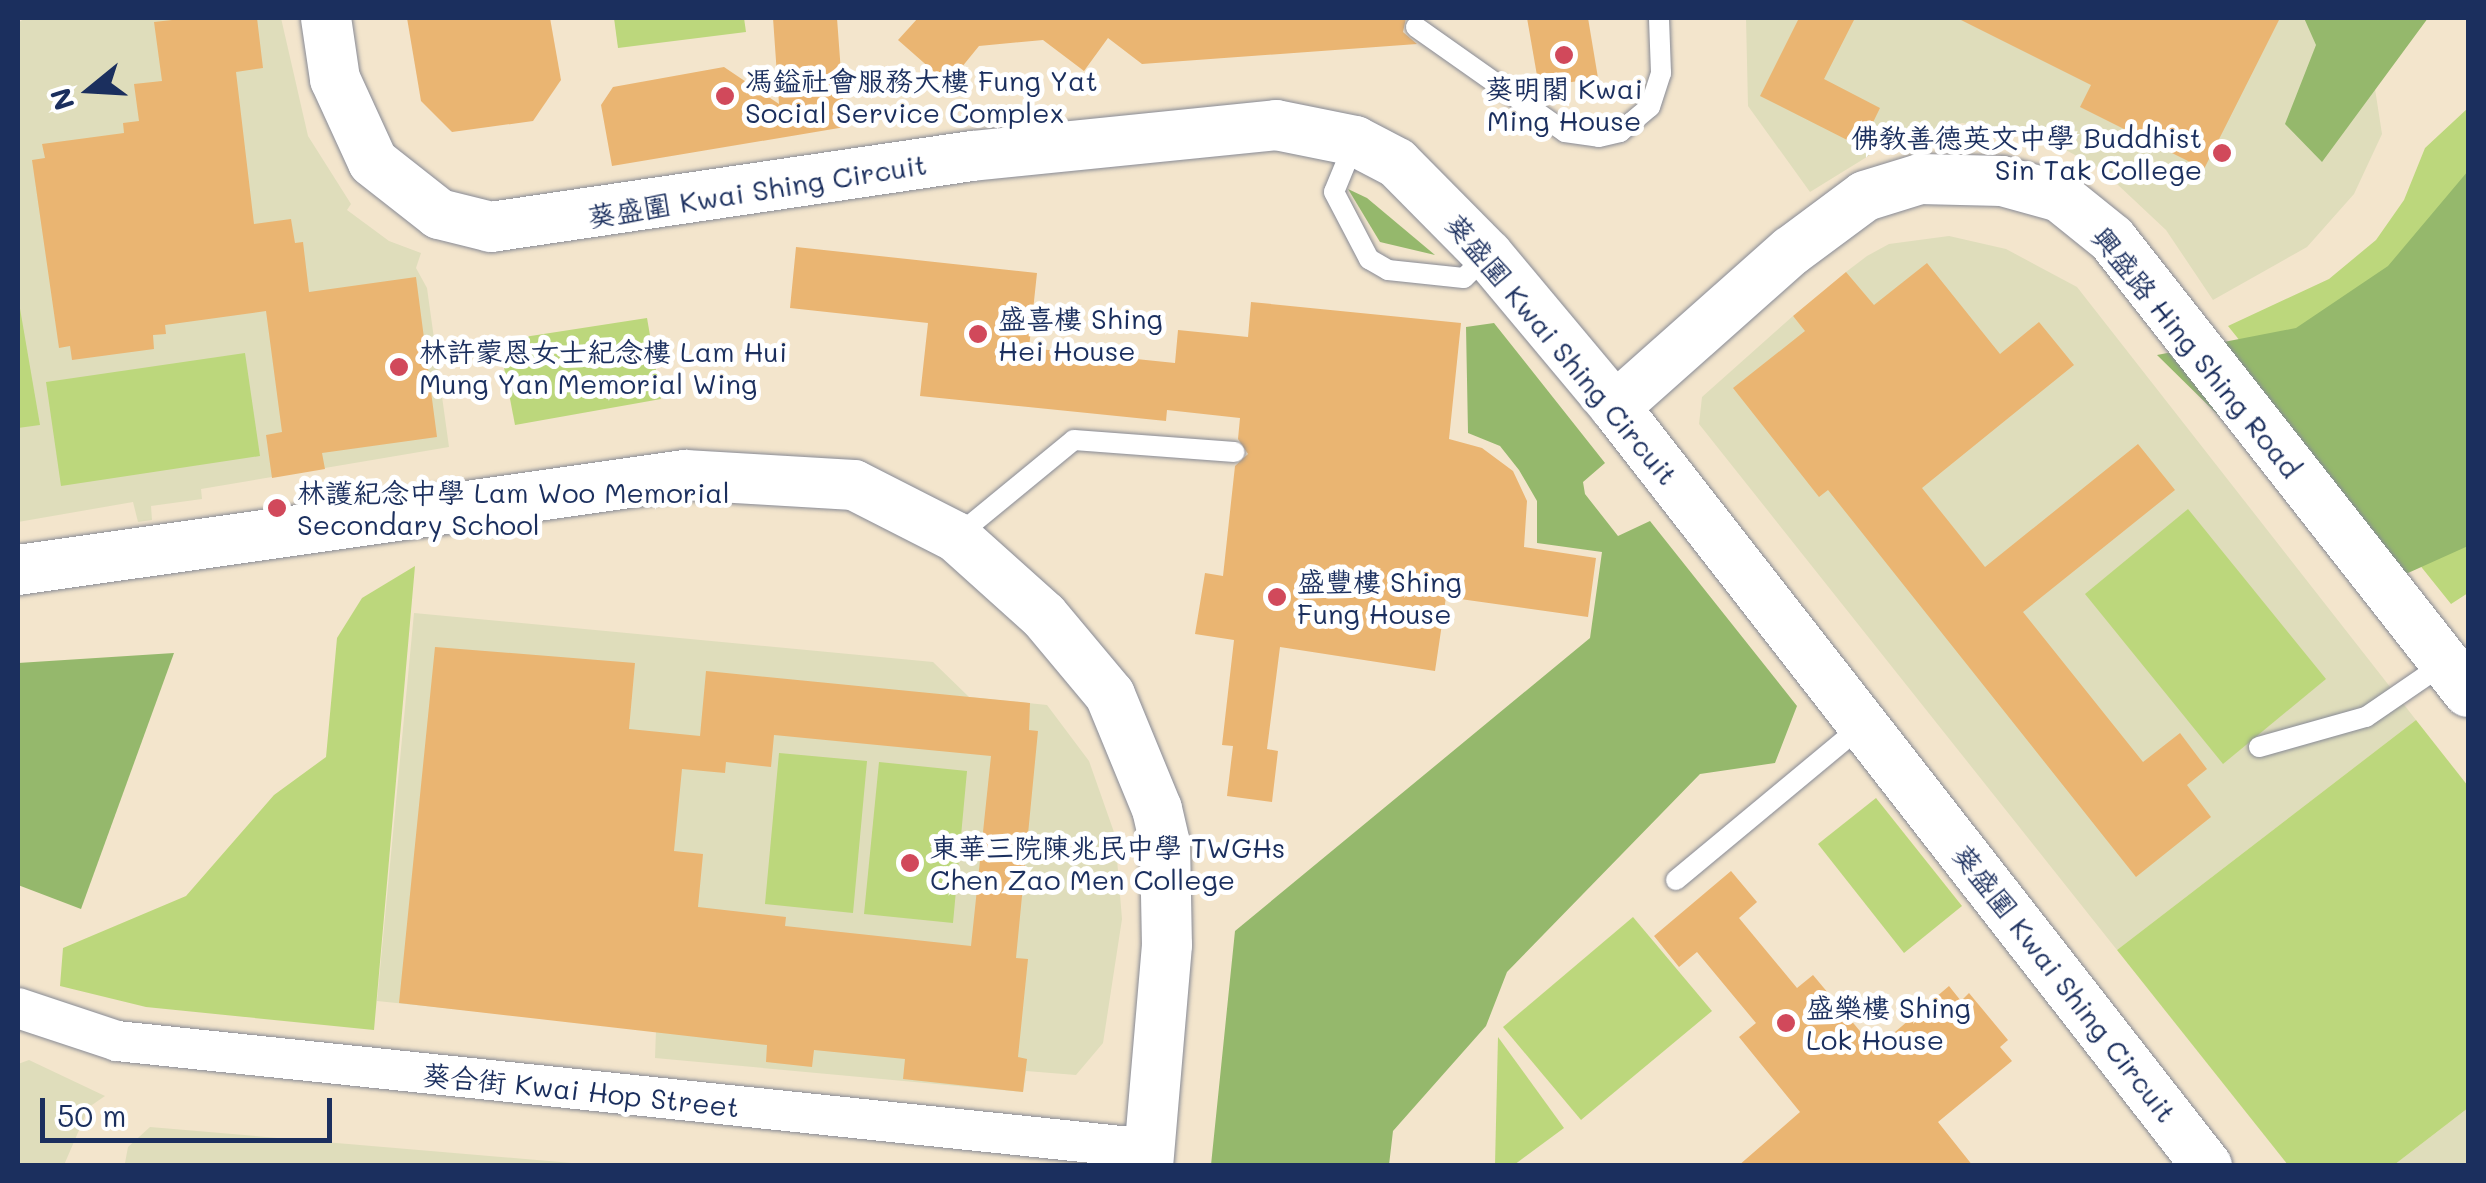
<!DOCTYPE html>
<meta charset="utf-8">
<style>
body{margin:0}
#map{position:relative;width:2486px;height:1183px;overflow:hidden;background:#f3e5cc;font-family:Mali,"LXGW WenKai TC",sans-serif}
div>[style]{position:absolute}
.built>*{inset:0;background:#dfddbb}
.green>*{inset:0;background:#bcd77c}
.forest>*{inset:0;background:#95b86c}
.building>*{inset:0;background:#eab572}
.roads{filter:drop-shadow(0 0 2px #878a95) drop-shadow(0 0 2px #878a95)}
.service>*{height:20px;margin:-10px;padding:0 10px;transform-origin:10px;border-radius:10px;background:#fff}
.minor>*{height:40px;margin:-20px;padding:0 20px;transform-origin:20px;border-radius:20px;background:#fff}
.tertiary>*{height:50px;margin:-25px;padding:0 25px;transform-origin:25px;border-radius:25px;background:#fff}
.dots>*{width:28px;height:28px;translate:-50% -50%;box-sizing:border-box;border:5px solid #fff;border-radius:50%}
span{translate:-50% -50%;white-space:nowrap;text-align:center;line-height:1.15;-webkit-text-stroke:10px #fff;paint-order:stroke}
.poi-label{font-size:28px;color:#1b2f5e}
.left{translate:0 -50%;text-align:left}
.right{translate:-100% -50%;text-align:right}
.street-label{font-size:28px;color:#1b2f5e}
.frame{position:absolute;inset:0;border:20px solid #1b2f5e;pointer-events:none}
.north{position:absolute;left:40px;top:40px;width:100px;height:100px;-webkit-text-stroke:8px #fff;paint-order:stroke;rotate:252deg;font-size:28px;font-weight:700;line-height:40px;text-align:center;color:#1b2f5e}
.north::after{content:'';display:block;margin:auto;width:35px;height:45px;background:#1b2f5e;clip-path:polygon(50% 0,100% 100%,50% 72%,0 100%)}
.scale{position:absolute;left:40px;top:1098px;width:292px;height:45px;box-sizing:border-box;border:5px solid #1b2f5e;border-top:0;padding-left:12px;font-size:30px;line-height:35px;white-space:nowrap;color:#1b2f5e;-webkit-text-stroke:8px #fff;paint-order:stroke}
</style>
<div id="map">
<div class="built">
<div style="clip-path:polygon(25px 18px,281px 18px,308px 136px,351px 204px,347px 210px,389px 241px,421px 253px,416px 268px,427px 288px,449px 447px,201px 489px,202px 499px,151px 506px,152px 520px,138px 522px,133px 502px,18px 522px,18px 23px)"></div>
<div style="clip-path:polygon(1746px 18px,2364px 18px,2382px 134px,2354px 194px,2307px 247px,2213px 300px,2166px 230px,2101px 169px,2036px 134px,1962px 123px,1896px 139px,1810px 192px,1748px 106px)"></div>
<div style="clip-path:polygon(1949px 236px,2006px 249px,2077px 287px,2416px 720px,2117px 950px,1699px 424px,1702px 397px,1793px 316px,1818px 345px,1846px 272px,1867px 256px,1889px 244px)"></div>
<div style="clip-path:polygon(414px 613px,933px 662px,969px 697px,1047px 705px,1089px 761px,1115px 835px,1122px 919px,1103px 1043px,1076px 1075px,1026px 1071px,1023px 1092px,655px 1058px,656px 1030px,377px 1001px)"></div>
<div style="clip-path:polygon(29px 1060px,105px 1096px,89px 1107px,64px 1165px,18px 1165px,18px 1064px)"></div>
<div style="clip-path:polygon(2468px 1108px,2468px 1165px,2394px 1165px)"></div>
<div style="clip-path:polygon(150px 1127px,595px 1165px,94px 1165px,125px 1163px,128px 1147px)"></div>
</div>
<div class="green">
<div style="clip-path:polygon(614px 18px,744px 18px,746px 32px,618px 48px)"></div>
<div style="clip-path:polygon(2468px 108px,2468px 593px,2451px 604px,2228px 326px,2329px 279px,2376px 240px,2404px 200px,2425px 148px)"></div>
<div style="clip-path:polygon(18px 297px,40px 425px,18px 428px)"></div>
<div style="clip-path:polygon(647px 318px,661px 399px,515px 425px,499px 341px)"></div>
<div style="clip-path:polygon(245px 353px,260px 456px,61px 486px,46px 382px)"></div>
<div style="clip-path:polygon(2188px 509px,2326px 679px,2223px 764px,2085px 594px)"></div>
<div style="clip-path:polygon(415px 566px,374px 1030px,146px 1007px,60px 986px,63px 948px,186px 896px,274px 795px,326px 757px,337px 638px,362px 598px)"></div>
<div style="clip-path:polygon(2416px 720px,2468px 786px,2468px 1108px,2394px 1165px,2288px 1165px,2117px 950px)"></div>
<div style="clip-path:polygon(779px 753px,867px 761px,853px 913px,765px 904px)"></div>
<div style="clip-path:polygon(879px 762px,967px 771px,953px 923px,864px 914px)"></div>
<div style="clip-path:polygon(1876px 798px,1962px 906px,1904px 953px,1818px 844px)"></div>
<div style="clip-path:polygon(1633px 917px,1712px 1011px,1581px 1120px,1503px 1027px)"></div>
<div style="clip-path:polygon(1498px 1037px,1564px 1128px,1514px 1165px,1495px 1165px)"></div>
</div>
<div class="forest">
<div style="clip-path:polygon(2304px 18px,2428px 18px,2322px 162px,2285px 124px,2316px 45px)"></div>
<div style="clip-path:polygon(2468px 171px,2468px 546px,2388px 582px,2157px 355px,2296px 328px,2388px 266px)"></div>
<div style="clip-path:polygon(1348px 189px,1367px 198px,1435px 255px,1380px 242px)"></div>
<div style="clip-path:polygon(1494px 323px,1605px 463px,1583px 482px,1585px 494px,1618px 536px,1650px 521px,1797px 706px,1775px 763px,1700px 774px,1507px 972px,1486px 1026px,1393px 1131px,1389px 1165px,1211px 1165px,1235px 931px,1590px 638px,1602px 552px,1537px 543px,1537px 501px,1519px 470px,1500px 446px,1468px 433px,1466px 327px)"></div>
<div style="clip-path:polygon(174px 653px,81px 909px,18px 885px,18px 663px)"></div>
</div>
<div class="building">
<div style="clip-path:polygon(190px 18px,257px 18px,263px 68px,236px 72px,254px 224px,291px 219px,295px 243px,303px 242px,309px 292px,416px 277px,437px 437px,322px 453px,325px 469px,272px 478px,266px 435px,282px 432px,266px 311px,165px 325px,166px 334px,153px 335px,154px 349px,72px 360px,70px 346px,59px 348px,32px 160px,45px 158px,42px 144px,124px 133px,123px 123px,139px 121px,134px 84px,162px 81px,154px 22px)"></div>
<div style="clip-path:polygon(407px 18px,550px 18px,561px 80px,533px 121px,452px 132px,421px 101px)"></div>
<div style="clip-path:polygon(773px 18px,837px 18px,845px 127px,612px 166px,601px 105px,613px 87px,724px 67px,779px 104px)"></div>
<div style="clip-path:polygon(918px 18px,1406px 18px,1403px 32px,1417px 44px,1142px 64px,1108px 38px,1084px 71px,1043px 40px,979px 46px,948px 84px,898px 40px)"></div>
<div style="clip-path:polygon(1527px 18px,1588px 18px,1598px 78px,1539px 87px)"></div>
<div style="clip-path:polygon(1799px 18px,1855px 18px,1824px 79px,1880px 108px,1861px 147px,1760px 96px)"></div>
<div style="clip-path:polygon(1957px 18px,2280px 18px,2204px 169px,2080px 107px,2091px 85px)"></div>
<div style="clip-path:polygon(796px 247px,1037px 273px,1029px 348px,1175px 363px,1178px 330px,1248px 337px,1251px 302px,1461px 323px,1449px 439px,1482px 448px,1513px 471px,1527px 501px,1524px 547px,1596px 558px,1588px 617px,1446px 597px,1435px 671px,1280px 647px,1267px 749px,1278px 751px,1272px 802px,1227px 796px,1233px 746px,1222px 745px,1234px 640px,1195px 634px,1205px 573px,1223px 576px,1235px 466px,1248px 454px,1238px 439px,1240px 418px,1167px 410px,1166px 421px,920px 396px,928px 323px,790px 308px)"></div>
<div style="clip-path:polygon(1927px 263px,2000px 354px,2039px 322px,2074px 365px,1922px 488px,1985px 567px,2138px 444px,2175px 490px,2023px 612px,2143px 762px,2180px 733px,2207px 769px,2187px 785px,2211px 817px,2136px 877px,1828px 490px,1819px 497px,1733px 388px,1805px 331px,1793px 316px,1846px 272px,1874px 305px)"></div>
<div style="clip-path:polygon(evenodd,435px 647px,635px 663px,629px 729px,700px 736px,706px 671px,1030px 703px,1029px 730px,1038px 731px,1016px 958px,1028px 959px,1018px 1057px,1027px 1059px,1023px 1092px,903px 1079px,905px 1059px,814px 1050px,812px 1067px,766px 1062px,767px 1045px,399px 1003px,435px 647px,774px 735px,991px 756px,971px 946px,785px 926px,786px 917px,698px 907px,703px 854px,674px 851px,682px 769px,725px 773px,726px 762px,771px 767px,774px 735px)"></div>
<div style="clip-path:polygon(1731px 871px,1757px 902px,1739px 918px,1797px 988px,1813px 975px,1875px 1049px,1949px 986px,1961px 1001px,1969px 993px,2008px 1040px,2000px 1047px,2012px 1061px,1938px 1122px,1973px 1166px,1738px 1166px,1800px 1112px,1739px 1037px,1756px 1023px,1697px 952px,1679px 967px,1654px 936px)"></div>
</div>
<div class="roads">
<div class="service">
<div style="left:1416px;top:27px;width:182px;rotate:35.2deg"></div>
<div style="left:1565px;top:132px;width:34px;rotate:8deg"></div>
<div style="left:1599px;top:137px;width:22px;rotate:-13deg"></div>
<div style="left:1620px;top:132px;width:39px;rotate:-40deg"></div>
<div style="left:1650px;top:107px;width:36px;rotate:-72deg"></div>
<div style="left:1661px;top:73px;width:55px;rotate:-92.1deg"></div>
<div style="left:1355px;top:141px;width:55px;rotate:112.4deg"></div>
<div style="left:1334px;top:192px;width:76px;rotate:62.4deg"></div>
<div style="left:1369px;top:259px;width:22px;rotate:30deg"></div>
<div style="left:1388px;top:270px;width:76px;rotate:6deg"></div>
<div style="left:1464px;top:278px;width:31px;rotate:-45deg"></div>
<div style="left:957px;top:536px;width:151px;rotate:-39.4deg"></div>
<div style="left:1074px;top:440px;width:161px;rotate:4.3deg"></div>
<div style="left:2259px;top:747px;width:111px;rotate:-15.7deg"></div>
<div style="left:2366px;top:717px;width:96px;rotate:-34.4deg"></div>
<div style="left:1676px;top:880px;width:243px;rotate:-39.7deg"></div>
</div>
<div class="minor">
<div style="left:18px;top:1008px;width:104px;rotate:18.4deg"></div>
<div style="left:117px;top:1041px;width:1039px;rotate:5.97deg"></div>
</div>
<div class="tertiary">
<div style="left:326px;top:18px;width:62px;rotate:81.6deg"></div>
<div style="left:335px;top:79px;width:91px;rotate:65.4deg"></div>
<div style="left:373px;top:162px;width:84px;rotate:38.2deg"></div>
<div style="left:439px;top:214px;width:54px;rotate:14deg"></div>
<div style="left:491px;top:227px;width:486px;rotate:-8.4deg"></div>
<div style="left:972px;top:156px;width:306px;rotate:-5.8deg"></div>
<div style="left:1276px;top:125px;width:81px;rotate:11.4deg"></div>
<div style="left:1355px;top:141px;width:47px;rotate:27.6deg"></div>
<div style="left:1397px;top:163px;width:129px;rotate:45.3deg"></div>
<div style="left:1488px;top:255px;width:198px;rotate:50.1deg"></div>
<div style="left:1615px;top:407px;width:963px;rotate:52.05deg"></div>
<div style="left:1615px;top:407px;width:235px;rotate:-41.6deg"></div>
<div style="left:1791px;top:251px;width:92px;rotate:-36.6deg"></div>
<div style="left:1865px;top:196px;width:58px;rotate:-17.2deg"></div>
<div style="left:1920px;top:179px;width:82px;rotate:1.4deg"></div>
<div style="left:2002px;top:181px;width:60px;rotate:15.4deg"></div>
<div style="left:2060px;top:197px;width:67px;rotate:38.9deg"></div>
<div style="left:2112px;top:239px;width:576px;rotate:51.84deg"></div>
<div style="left:18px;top:570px;width:674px;rotate:-8.11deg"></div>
<div style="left:685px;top:475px;width:169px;rotate:3.4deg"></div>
<div style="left:854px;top:485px;width:114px;rotate:27deg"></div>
<div style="left:956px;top:537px;width:118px;rotate:41.9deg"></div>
<div style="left:1044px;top:616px;width:103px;rotate:50.1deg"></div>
<div style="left:1110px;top:695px;width:123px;rotate:67.6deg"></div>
<div style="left:1157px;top:809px;width:35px;rotate:77deg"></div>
<div style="left:1165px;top:843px;width:102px;rotate:88.9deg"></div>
<div style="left:1167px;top:945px;width:222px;rotate:94.9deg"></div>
</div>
</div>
<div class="dots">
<div style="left:1564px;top:55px;background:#d1495b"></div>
<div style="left:725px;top:96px;background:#d1495b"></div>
<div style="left:2222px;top:153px;background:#d1495b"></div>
<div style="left:978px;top:334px;background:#d1495b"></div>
<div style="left:399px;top:367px;background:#d1495b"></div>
<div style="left:277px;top:508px;background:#d1495b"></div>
<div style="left:1277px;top:597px;background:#d1495b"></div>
<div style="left:910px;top:863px;background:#d1495b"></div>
<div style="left:1786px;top:1023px;background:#d1495b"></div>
</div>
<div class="poi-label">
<span class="left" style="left:745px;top:96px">馮鎰社會服務大樓 Fung Yat<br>Social Service Complex</span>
<span style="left:1564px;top:104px">葵明閣 Kwai<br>Ming House</span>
<span class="right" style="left:2202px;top:153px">佛教善德英文中學 Buddhist<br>Sin Tak College</span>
<span class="left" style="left:998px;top:334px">盛喜樓 Shing<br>Hei House</span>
<span class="left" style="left:419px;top:367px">林許蒙恩女士紀念樓 Lam Hui<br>Mung Yan Memorial Wing</span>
<span class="left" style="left:297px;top:508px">林護紀念中學 Lam Woo Memorial<br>Secondary School</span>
<span class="left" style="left:1297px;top:597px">盛豐樓 Shing<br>Fung House</span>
<span class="left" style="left:930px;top:863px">東華三院陳兆民中學 TWGHs<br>Chen Zao Men College</span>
<span class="left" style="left:1806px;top:1023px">盛樂樓 Shing<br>Lok House</span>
</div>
<div class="street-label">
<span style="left:757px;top:190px;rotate:-9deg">葵盛圍 Kwai Shing Circuit</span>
<span style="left:1562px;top:349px;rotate:50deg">葵盛圍 Kwai Shing Circuit</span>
<span style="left:2197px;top:352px;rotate:51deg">興盛路 Hing Shing Road</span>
<span style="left:2065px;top:983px;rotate:52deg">葵盛圍 Kwai Shing Circuit</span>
<span style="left:581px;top:1090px;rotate:6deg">葵合街 Kwai Hop Street</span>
</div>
<div class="frame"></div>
<div class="north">N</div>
<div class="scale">50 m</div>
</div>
